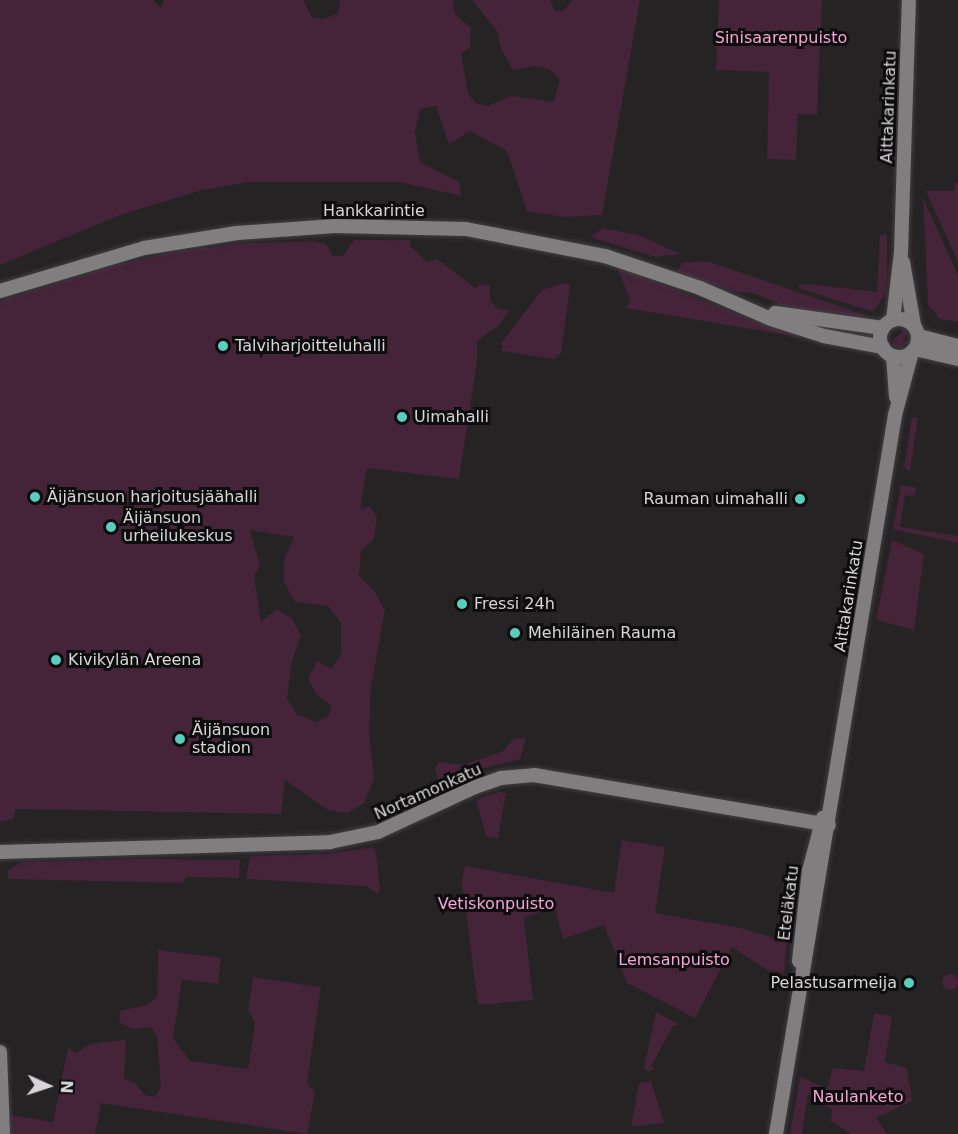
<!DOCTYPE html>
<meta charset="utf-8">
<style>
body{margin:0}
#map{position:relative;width:958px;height:1134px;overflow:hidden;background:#262325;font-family:"DejaVu Sans",sans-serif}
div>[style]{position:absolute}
.green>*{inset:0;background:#452339}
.round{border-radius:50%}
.roads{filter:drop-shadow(0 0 2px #423f41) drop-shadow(0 0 2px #423f41)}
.secondary>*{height:14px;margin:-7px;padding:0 7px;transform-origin:7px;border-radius:7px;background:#817e80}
.secondary>.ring{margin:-7px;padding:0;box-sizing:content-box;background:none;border:14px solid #817e80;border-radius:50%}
.dots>*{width:16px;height:16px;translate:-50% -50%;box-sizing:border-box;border:3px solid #0e0d0e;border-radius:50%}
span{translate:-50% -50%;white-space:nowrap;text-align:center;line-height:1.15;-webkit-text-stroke:6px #0e0d0e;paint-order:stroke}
.park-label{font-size:16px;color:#f9a4da}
.street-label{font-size:16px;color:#d7d5d7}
.poi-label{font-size:16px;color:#d7d5d7}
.left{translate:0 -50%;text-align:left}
.right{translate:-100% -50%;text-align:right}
.north{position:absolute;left:18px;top:1056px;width:60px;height:60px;-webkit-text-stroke:4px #0e0d0e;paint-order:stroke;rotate:93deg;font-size:16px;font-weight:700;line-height:24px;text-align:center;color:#d7d5d7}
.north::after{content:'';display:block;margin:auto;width:21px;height:27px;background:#d7d5d7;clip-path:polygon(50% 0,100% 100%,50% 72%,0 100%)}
</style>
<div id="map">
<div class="green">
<div style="clip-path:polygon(0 0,153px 0,161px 8px,164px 0,303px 0,312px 17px,324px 19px,338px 13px,340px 0,453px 0,455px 14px,471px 28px,470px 47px,461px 54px,468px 94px,476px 103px,488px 106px,511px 96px,554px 102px,560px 79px,549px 69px,535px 66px,513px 70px,501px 49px,497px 31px,472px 0,550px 0,555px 11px,563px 11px,573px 0,640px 0,602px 215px,564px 217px,527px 211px,507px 151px,470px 131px,449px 144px,436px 106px,420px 109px,415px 132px,420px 162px,459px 182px,461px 196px,400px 182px,250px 182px,202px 190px,120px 215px,0 265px)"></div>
<div style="clip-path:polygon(719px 0,822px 0,817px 115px,798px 114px,796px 160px,767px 159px,769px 72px,716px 70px)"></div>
<div style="clip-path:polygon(955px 183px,958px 183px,958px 262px,926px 191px,954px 191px)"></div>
<div style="clip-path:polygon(923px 198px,958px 275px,958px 322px,940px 319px,928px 305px)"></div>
<div style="clip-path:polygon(603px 228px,638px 235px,681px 254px,655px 257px,590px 237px)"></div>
<div style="clip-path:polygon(887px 234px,887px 292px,875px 309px,871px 311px,799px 288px,799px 285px,808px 284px,877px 292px,880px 235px)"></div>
<div style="clip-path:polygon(evenodd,354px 240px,410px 240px,410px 246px,427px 262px,437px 259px,475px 288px,481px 284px,490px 286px,490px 300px,496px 308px,509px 311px,498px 326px,477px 341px,477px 361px,459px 479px,367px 468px,360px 510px,370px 506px,377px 517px,374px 539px,361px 551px,359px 576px,375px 592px,385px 610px,371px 687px,369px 730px,374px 779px,364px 803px,348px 813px,328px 810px,285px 780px,281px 814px,16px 809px,13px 819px,0 822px,0 301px,113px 266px,179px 251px,245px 243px,312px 241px,326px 244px,333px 256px,343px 256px,354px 240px,250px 530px,294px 537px,284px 560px,284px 582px,295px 602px,328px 606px,341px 623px,341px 654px,331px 669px,317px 661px,308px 679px,317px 695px,331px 705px,329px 716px,315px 722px,297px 714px,287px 699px,291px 664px,301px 635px,292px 619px,277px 609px,261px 622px,254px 575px,260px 566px,250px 530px)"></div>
<div style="clip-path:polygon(707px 261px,865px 315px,865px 321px,784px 306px,753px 293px,736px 292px,677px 272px,682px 263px)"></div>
<div style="clip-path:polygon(617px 267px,770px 327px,799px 334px,798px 337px,625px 308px,631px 302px)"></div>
<div style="clip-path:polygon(566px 283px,570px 286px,561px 353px,554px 359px,502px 351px,502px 342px,542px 290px)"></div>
<div style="clip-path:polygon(904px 330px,908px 334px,903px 339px,909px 342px,899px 348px,893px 346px,893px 340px)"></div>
<div style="clip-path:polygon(912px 417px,918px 418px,910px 471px,904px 467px)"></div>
<div style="clip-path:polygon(901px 485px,916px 488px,915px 495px,905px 496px,900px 527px,958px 536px,958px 543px,893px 529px)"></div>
<div style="clip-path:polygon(892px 540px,924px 554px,914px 630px,876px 620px)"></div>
<div style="clip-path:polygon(526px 738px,520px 759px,477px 770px,442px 785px,439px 783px,435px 768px,439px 762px,463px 765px,503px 751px,514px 739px)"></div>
<div style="clip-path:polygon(498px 792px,506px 793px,498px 838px,486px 836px,476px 800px)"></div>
<div style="clip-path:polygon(622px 840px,665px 847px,655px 913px,741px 928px,787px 942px,784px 973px,767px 970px,732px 947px,695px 1018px,627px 983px,604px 925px,563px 939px,555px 908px,524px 917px,533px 1000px,478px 1005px,462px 882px,465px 866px,614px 893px)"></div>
<div style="clip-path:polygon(373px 847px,376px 851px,380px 891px,377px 894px,366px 886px,246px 879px,250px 856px,327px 854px)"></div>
<div style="clip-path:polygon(137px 859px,240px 860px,239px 878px,187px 877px,182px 883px,8px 879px,8px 870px,22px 862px)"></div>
<div style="clip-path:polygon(158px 950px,221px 958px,218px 984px,182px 979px,173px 1038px,190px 1061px,248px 1069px,255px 1023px,248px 1010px,253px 977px,321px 987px,307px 1083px,315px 1093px,307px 1134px,101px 1103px,95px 1134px,11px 1134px,10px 1115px,53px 1122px,68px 1048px,77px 1053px,92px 1043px,126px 1040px,124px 1078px,135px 1083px,145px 1095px,155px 1097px,161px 1087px,157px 1037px,152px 1027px,133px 1029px,119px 1022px,120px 1011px,147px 1005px,157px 997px)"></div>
<div class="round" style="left:942px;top:974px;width:16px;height:16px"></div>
<div style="clip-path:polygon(656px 1012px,679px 1025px,673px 1026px,651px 1066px,655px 1069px,648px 1071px,644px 1068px)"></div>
<div style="clip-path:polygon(874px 1013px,892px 1016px,885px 1062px,907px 1068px,912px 1101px,876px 1118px,887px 1134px,851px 1134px,831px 1121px,832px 1109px,808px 1094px,802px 1134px,790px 1134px,800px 1076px,827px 1089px,833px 1068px,864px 1071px)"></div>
<div style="clip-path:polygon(651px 1081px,664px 1123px,631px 1127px,638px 1088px,640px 1083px)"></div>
</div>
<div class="roads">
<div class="secondary">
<div style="left:903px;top:262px;width:64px;rotate:80.1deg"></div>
<div style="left:0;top:291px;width:150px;rotate:-16.6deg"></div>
<div style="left:144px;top:248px;width:94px;rotate:-9.2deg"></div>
<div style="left:237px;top:233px;width:98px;rotate:-4.1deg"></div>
<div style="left:335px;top:226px;width:131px;rotate:1.3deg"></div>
<div style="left:466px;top:229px;width:142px;rotate:11deg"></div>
<div style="left:605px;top:256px;width:100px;rotate:18.6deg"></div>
<div style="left:700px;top:288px;width:77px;rotate:23.6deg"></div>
<div style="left:771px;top:319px;width:56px;rotate:17.8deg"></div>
<div style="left:824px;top:336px;width:60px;rotate:10.6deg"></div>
<div style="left:775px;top:313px;width:109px;rotate:7.9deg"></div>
<div class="ring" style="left:880px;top:319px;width:24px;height:24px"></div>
<div style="left:893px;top:320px;width:68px;rotate:-83.3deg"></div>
<div style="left:901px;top:252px;width:252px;rotate:-88.2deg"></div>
<div style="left:919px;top:336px;width:40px;rotate:14.4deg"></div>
<div style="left:915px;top:349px;width:44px;rotate:13.1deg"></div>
<div style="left:893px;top:356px;width:41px;rotate:85.8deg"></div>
<div style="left:0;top:852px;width:330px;rotate:-1.7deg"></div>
<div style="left:330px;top:842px;width:49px;rotate:-11.8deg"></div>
<div style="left:378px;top:832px;width:107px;rotate:-24.9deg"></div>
<div style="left:475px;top:787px;width:28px;rotate:-19deg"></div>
<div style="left:501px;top:778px;width:33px;rotate:-5deg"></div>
<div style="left:534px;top:775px;width:299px;rotate:9.6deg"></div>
<div style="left:799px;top:961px;width:91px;rotate:-83.7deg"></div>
<div style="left:809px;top:871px;width:55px;rotate:-75.2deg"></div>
<div style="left:0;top:1052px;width:82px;rotate:87.9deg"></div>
<div style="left:776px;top:1134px;width:729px;rotate:-80.6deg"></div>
<div style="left:895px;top:415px;width:65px;rotate:-74.9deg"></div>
</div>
</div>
<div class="dots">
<div style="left:223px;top:346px;background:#5acebe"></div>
<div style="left:402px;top:417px;background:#5acebe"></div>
<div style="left:35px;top:497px;background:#5acebe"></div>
<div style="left:800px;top:499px;background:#5acebe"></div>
<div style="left:111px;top:527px;background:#5acebe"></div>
<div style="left:462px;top:604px;background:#5acebe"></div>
<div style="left:515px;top:633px;background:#5acebe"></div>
<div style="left:56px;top:660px;background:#5acebe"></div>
<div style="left:180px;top:739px;background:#5acebe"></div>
<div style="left:909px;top:983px;background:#5acebe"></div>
</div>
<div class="park-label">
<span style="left:781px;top:38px">Sinisaarenpuisto</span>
<span style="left:496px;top:904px">Vetiskonpuisto</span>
<span style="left:674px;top:960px">Lemsanpuisto</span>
<span style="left:858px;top:1097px">Naulanketo</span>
</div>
<div class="street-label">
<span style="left:889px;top:107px;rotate:-88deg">Aittakarinkatu</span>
<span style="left:374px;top:211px">Hankkarintie</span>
<span style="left:849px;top:596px;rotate:-81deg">Aittakarinkatu</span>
<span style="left:428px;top:792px;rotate:-24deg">Nortamonkatu</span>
<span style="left:789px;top:903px;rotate:-83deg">Eteläkatu</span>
</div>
<div class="poi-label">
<span class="left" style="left:235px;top:346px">Talviharjoitteluhalli</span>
<span class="left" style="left:414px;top:417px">Uimahalli</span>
<span class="left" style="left:47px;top:497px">Äijänsuon harjoitusjäähalli</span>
<span class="right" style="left:788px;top:499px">Rauman uimahalli</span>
<span class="left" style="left:123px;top:527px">Äijänsuon<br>urheilukeskus</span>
<span class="left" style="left:474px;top:604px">Fressi 24h</span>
<span class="left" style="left:528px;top:633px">Mehiläinen Rauma</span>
<span class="left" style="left:68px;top:660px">Kivikylän Areena</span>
<span class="left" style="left:192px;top:739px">Äijänsuon<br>stadion</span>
<span class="right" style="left:897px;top:983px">Pelastusarmeija</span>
</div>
<div class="north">N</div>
</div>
